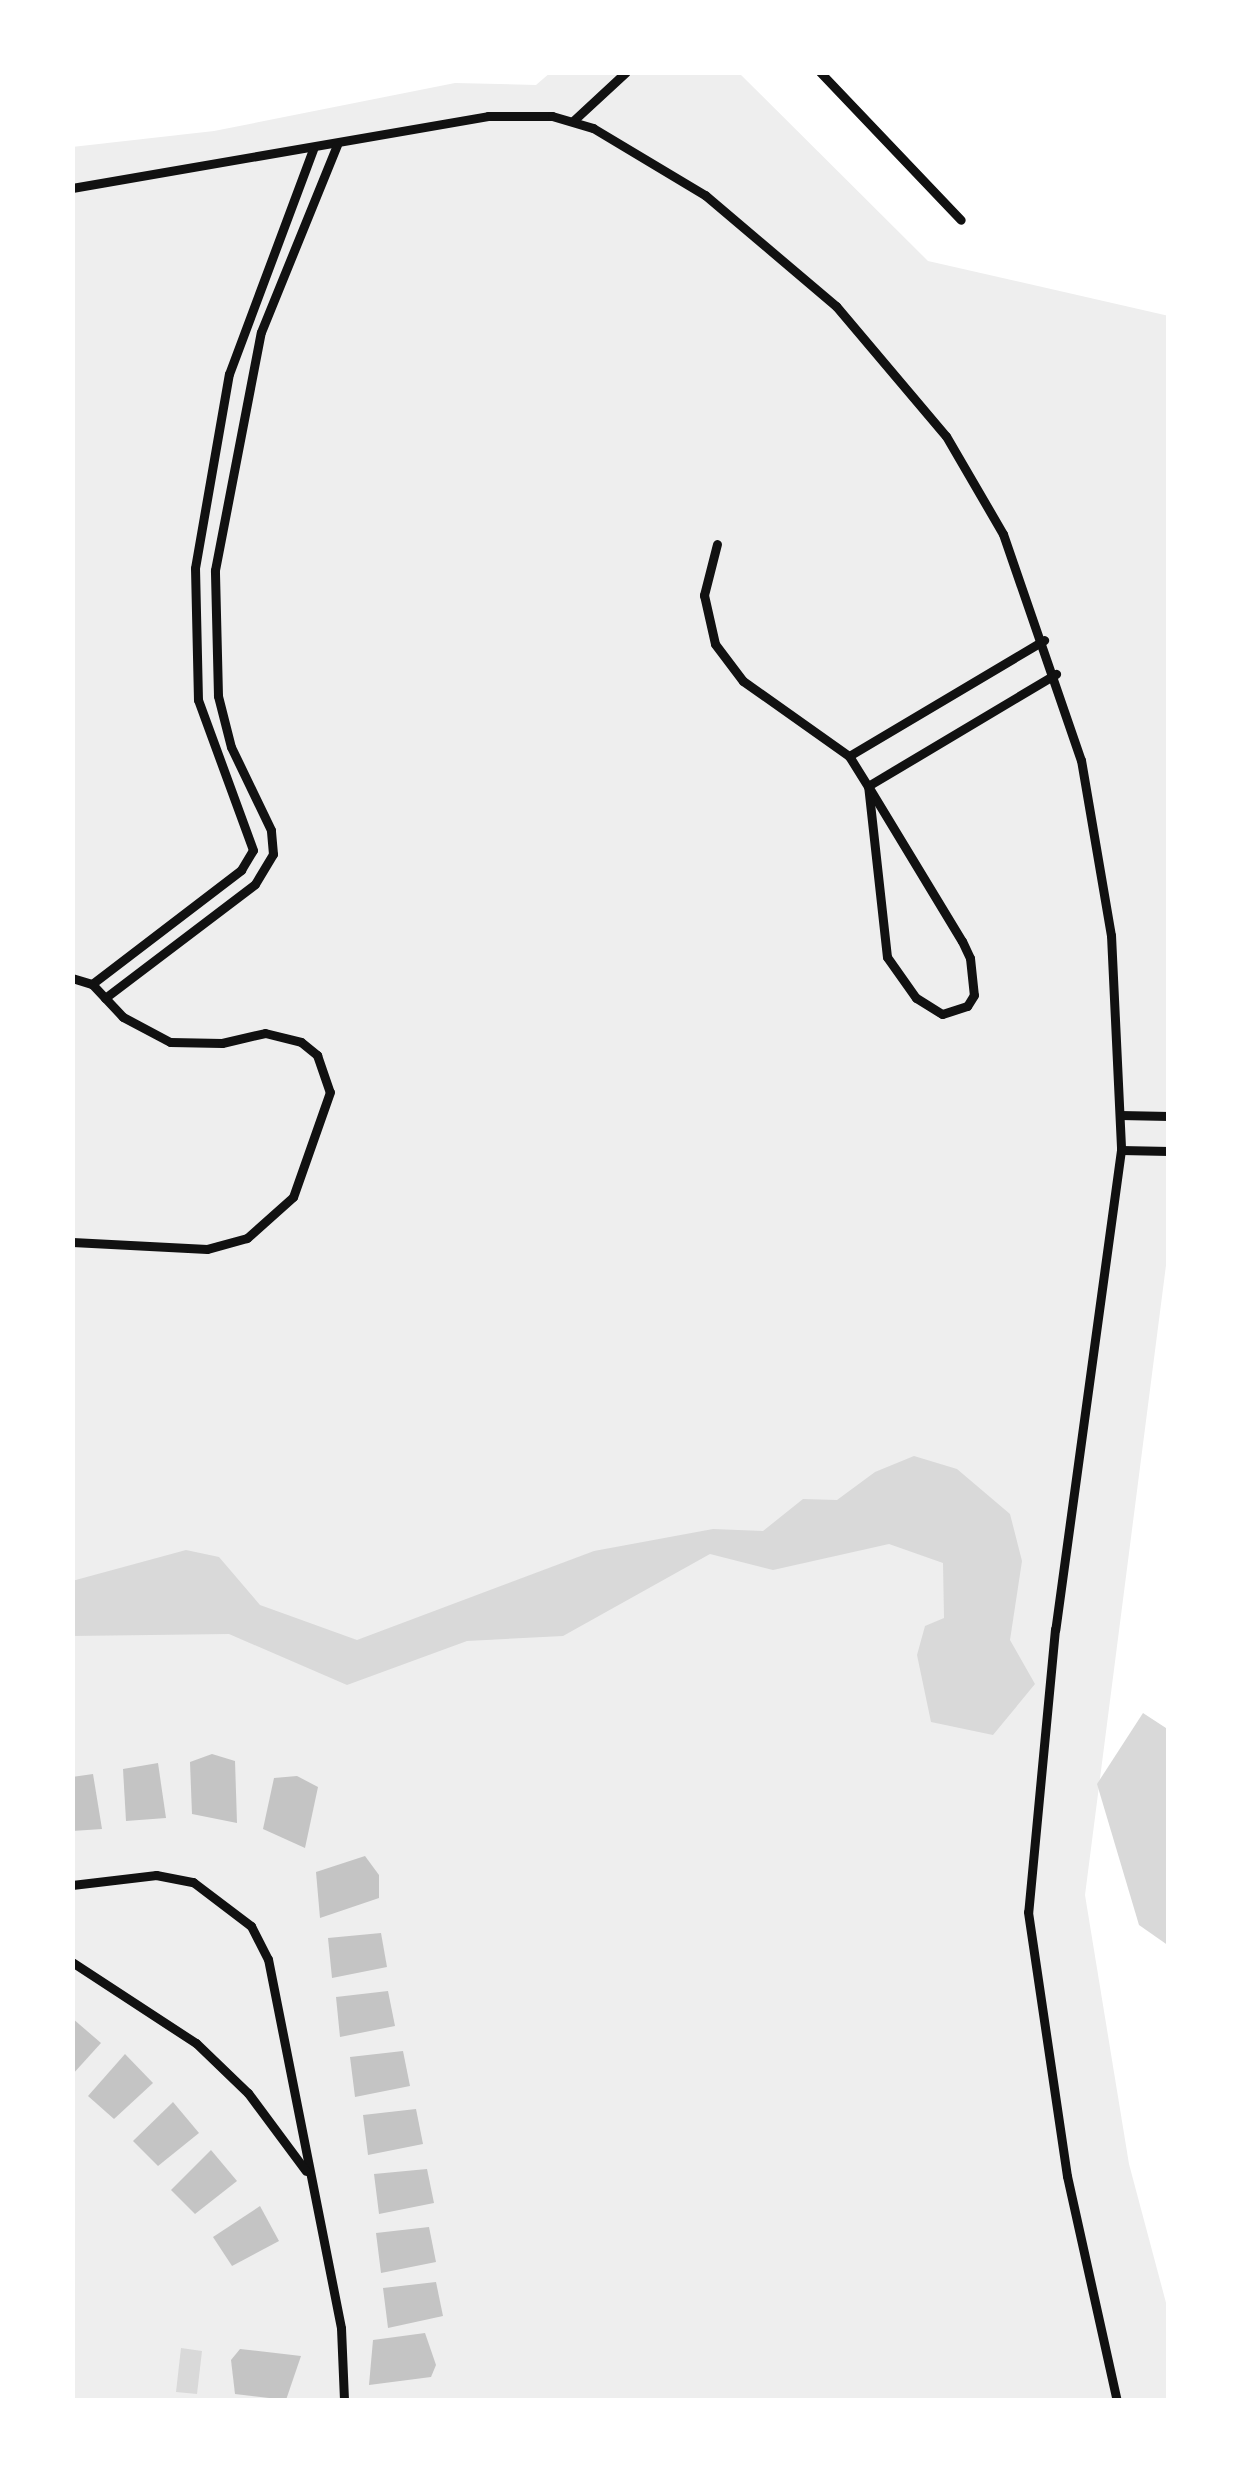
<!DOCTYPE html>
<style>
body{margin:0}
#map{position:relative;width:1241px;height:2473px;overflow:hidden;background:#fff;font-family:Karla,sans-serif}
div>[style]{position:absolute}
.green>*{inset:0;background:#eee}
.water>*{inset:0;background:#d9d9d9}
.building>*{inset:0;background:#c4c4c4}
.minor>*{height:9px;margin:-4.5px;padding:0 4.5px;transform-origin:4.5px;border-radius:4.5px;background:#111}
span{translate:-50% -50%;white-space:nowrap;text-align:center;line-height:1.15;-webkit-text-stroke:9px #fff;paint-order:stroke}
.frame{position:absolute;inset:0;border:75px solid #fff;pointer-events:none}
</style>
<div id="map">
<div class="green">
<div style="clip-path:polygon(551px 72px,738px 72px,928px 261px,1169px 316px,1169px 1242px,1085px 1895px,1129px 2164px,1169px 2314px,1169px 2401px,72px 2401px,72px 147px,214px 131px,455px 83px,536px 85px)"></div>
</div>
<div class="water">
<div style="clip-path:polygon(914px 1456px,957px 1469px,1010px 1514px,1022px 1561px,1010px 1640px,1035px 1684px,993px 1735px,931px 1722px,917px 1655px,925px 1626px,944px 1618px,943px 1563px,889px 1544px,773px 1570px,710px 1554px,563px 1636px,467px 1641px,347px 1685px,229px 1634px,72px 1636px,72px 1581px,186px 1550px,219px 1557px,260px 1605px,357px 1640px,594px 1551px,713px 1529px,763px 1531px,803px 1499px,837px 1500px,875px 1472px)"></div>
<div style="clip-path:polygon(1143px 1713px,1169px 1730px,1169px 1946px,1139px 1925px,1097px 1784px)"></div>
<div style="clip-path:polygon(181px 2348px,202px 2351px,197px 2394px,176px 2392px)"></div>
</div>
<div class="building">
<div style="clip-path:polygon(212px 1754px,235px 1761px,237px 1823px,192px 1814px,190px 1762px)"></div>
<div style="clip-path:polygon(158px 1763px,166px 1818px,126px 1821px,123px 1769px)"></div>
<div style="clip-path:polygon(93px 1774px,102px 1829px,72px 1831px,72px 1777px)"></div>
<div style="clip-path:polygon(297px 1776px,318px 1787px,305px 1848px,263px 1829px,274px 1778px)"></div>
<div style="clip-path:polygon(365px 1856px,379px 1875px,379px 1898px,320px 1918px,316px 1872px)"></div>
<div style="clip-path:polygon(381px 1933px,387px 1967px,332px 1978px,328px 1938px)"></div>
<div style="clip-path:polygon(388px 1991px,395px 2026px,340px 2037px,336px 1997px)"></div>
<div style="clip-path:polygon(72px 2018px,101px 2043px,72px 2075px)"></div>
<div style="clip-path:polygon(403px 2051px,410px 2086px,355px 2097px,350px 2057px)"></div>
<div style="clip-path:polygon(125px 2054px,153px 2083px,114px 2119px,88px 2096px)"></div>
<div style="clip-path:polygon(173px 2102px,199px 2133px,158px 2166px,133px 2141px)"></div>
<div style="clip-path:polygon(416px 2109px,423px 2144px,368px 2155px,363px 2115px)"></div>
<div style="clip-path:polygon(211px 2150px,237px 2181px,195px 2214px,171px 2190px)"></div>
<div style="clip-path:polygon(427px 2169px,434px 2203px,379px 2214px,374px 2174px)"></div>
<div style="clip-path:polygon(260px 2206px,279px 2241px,232px 2266px,213px 2237px)"></div>
<div style="clip-path:polygon(429px 2227px,436px 2262px,381px 2273px,376px 2233px)"></div>
<div style="clip-path:polygon(436px 2282px,443px 2316px,388px 2328px,383px 2288px)"></div>
<div style="clip-path:polygon(425px 2333px,436px 2365px,431px 2377px,369px 2385px,373px 2340px)"></div>
<div style="clip-path:polygon(240px 2349px,301px 2356px,286px 2400px,235px 2394px,231px 2360px)"></div>
</div>
<div class="minor">
<div style="left:820px;top:72px;width:204px;rotate:46.4deg"></div>
<div style="left:573px;top:121px;width:72px;rotate:-42.8deg"></div>
<div style="left:72px;top:188px;width:422px;rotate:-9.8deg"></div>
<div style="left:488px;top:116px;width:64px"></div>
<div style="left:552px;top:116px;width:43px;rotate:16.3deg"></div>
<div style="left:593px;top:128px;width:131px;rotate:30.9deg"></div>
<div style="left:705px;top:195px;width:172px;rotate:40.3deg"></div>
<div style="left:836px;top:306px;width:170px;rotate:49.8deg"></div>
<div style="left:946px;top:436px;width:113px;rotate:59.8deg"></div>
<div style="left:1003px;top:534px;width:239px;rotate:71deg"></div>
<div style="left:1081px;top:760px;width:178px;rotate:80.3deg"></div>
<div style="left:1111px;top:935px;width:215px;rotate:87.3deg"></div>
<div style="left:1121px;top:1150px;width:484px;rotate:97.8deg"></div>
<div style="left:1055px;top:1629px;width:284px;rotate:95.4deg"></div>
<div style="left:1028px;top:1912px;width:267px;rotate:81.6deg"></div>
<div style="left:1067px;top:2176px;width:230px;rotate:77.5deg"></div>
<div style="left:717px;top:544px;width:53px;rotate:104.3deg"></div>
<div style="left:704px;top:595px;width:50px;rotate:77.3deg"></div>
<div style="left:715px;top:644px;width:46px;rotate:52.9deg"></div>
<div style="left:743px;top:681px;width:130px;rotate:35.3deg"></div>
<div style="left:849px;top:756px;width:36px;rotate:58deg"></div>
<div style="left:868px;top:786px;width:181px;rotate:58.8deg"></div>
<div style="left:962px;top:941px;width:19px;rotate:65deg"></div>
<div style="left:970px;top:958px;width:37px;rotate:84deg"></div>
<div style="left:974px;top:995px;width:13px;rotate:122deg"></div>
<div style="left:967px;top:1006px;width:26px;rotate:162deg"></div>
<div style="left:942px;top:1014px;width:31px;rotate:-148deg"></div>
<div style="left:916px;top:998px;width:50px;rotate:-125.3deg"></div>
<div style="left:887px;top:957px;width:172px;rotate:-96.3deg"></div>
<div style="left:868px;top:786px;width:219px;rotate:-30.8deg"></div>
<div style="left:849px;top:756px;width:227px;rotate:-30.7deg"></div>
<div style="left:72px;top:978px;width:21px;rotate:17deg"></div>
<div style="left:92px;top:984px;width:45px;rotate:46.8deg"></div>
<div style="left:123px;top:1017px;width:53px;rotate:28deg"></div>
<div style="left:170px;top:1042px;width:52px;rotate:1.1deg"></div>
<div style="left:222px;top:1043px;width:44px;rotate:-13.1deg"></div>
<div style="left:265px;top:1033px;width:37px;rotate:14deg"></div>
<div style="left:301px;top:1042px;width:21px;rotate:39deg"></div>
<div style="left:317px;top:1055px;width:39px;rotate:71deg"></div>
<div style="left:330px;top:1092px;width:111px;rotate:109.4deg"></div>
<div style="left:293px;top:1197px;width:62px;rotate:138.3deg"></div>
<div style="left:247px;top:1238px;width:41px;rotate:164.6deg"></div>
<div style="left:207px;top:1249px;width:135px;rotate:-177deg"></div>
<div style="left:92px;top:984px;width:188px;rotate:-37.4deg"></div>
<div style="left:241px;top:870px;width:23px;rotate:-59deg"></div>
<div style="left:253px;top:850px;width:160px;rotate:-110.1deg"></div>
<div style="left:198px;top:700px;width:132px;rotate:-91.3deg"></div>
<div style="left:195px;top:568px;width:197px;rotate:-80.1deg"></div>
<div style="left:229px;top:374px;width:240px;rotate:-69.5deg"></div>
<div style="left:105px;top:998px;width:188px;rotate:-37.2deg"></div>
<div style="left:255px;top:884px;width:35px;rotate:-59deg"></div>
<div style="left:273px;top:854px;width:24px;rotate:-95deg"></div>
<div style="left:271px;top:830px;width:92px;rotate:-115.7deg"></div>
<div style="left:231px;top:747px;width:53px;rotate:-104.3deg"></div>
<div style="left:218px;top:696px;width:126px;rotate:-91.4deg"></div>
<div style="left:215px;top:570px;width:242px;rotate:-79.1deg"></div>
<div style="left:261px;top:332px;width:202px;rotate:-67.9deg"></div>
<div style="left:1120px;top:1115px;width:49px;rotate:1.2deg"></div>
<div style="left:1121px;top:1150px;width:48px;rotate:1.2deg"></div>
<div style="left:72px;top:1885px;width:85px;rotate:-6.8deg"></div>
<div style="left:156px;top:1875px;width:38px;rotate:11deg"></div>
<div style="left:193px;top:1882px;width:73px;rotate:37.2deg"></div>
<div style="left:251px;top:1926px;width:37px;rotate:63deg"></div>
<div style="left:268px;top:1959px;width:376px;rotate:78.8deg"></div>
<div style="left:341px;top:2328px;width:73px;rotate:87.6deg"></div>
<div style="left:72px;top:1962px;width:148px;rotate:33.2deg"></div>
<div style="left:196px;top:2043px;width:72px;rotate:43.9deg"></div>
<div style="left:248px;top:2093px;width:97px;rotate:53.4deg"></div>
</div>
<div class="frame"></div>
</div>
